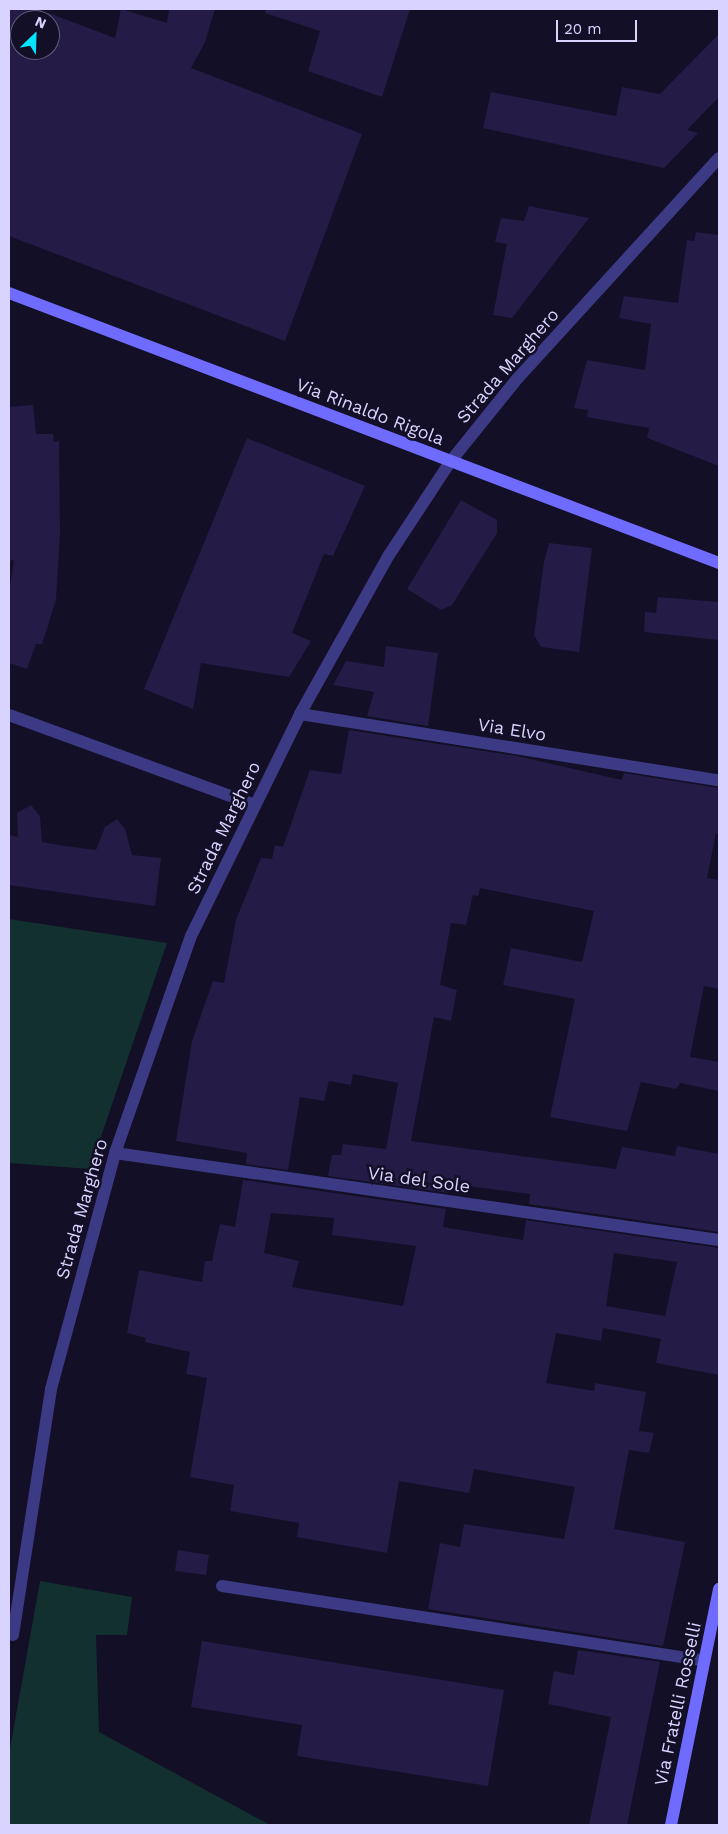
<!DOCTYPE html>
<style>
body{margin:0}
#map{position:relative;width:728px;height:1834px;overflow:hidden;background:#130f26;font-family:"Work Sans",sans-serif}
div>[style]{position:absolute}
.green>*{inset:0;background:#12302f}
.building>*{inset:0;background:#241b47}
.street>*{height:12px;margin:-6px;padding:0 6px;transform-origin:6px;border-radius:6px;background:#3d3a85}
.secondary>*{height:12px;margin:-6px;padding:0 6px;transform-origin:6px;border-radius:6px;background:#6f6bff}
span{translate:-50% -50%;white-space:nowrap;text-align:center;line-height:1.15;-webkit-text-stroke:5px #130f26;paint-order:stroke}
.street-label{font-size:18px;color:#d9d4ff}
.frame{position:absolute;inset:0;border:10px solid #d9d4ff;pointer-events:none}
.north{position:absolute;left:10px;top:10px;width:50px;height:50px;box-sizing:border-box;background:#130f26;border:1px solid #625e7d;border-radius:50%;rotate:24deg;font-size:14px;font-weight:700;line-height:20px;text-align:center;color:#d9d4ff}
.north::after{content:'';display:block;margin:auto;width:18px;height:22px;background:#00e5ff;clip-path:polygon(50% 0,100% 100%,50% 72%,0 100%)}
.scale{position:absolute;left:556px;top:20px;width:81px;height:22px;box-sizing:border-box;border:2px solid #d9d4ff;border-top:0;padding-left:6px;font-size:15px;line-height:18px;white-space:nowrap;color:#d9d4ff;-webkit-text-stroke:4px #130f26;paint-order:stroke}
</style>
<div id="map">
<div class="green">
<div style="clip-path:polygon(9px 919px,167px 943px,90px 1169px,9px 1163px)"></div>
<div style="clip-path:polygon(40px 1581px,132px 1597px,127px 1635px,96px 1635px,99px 1732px,270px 1825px,9px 1825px,9px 1754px)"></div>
</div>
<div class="building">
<div style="clip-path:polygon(evenodd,9px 9px,38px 9px,115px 38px,121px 9px,167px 23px,169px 9px,215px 9px,205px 42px,191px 68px,362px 134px,285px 341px,9px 236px,9px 9px,20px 20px,50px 20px,50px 50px,20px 50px,20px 20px)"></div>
<div style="clip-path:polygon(266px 9px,410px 9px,382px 97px,308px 71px,320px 31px,265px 13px)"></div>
<div style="clip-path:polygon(719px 34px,719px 97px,687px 130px,698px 133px,664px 168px,483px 128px,491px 92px,616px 116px,622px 87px,660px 94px)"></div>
<div style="clip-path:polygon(529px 206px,589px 218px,512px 318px,493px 315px,507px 244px,495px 242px,501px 218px,524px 221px)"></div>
<div style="clip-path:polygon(696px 232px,719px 235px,719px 466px,647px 438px,649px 428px,587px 417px,588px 410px,574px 408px,587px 360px,645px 370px,651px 324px,619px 318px,624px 296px,678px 303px,687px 240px,694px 241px)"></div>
<div style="clip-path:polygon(33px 405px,36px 434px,53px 434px,54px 442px,59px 441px,60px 534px,56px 600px,42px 644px,36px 644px,27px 669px,9px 663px,9px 593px,14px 560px,9px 561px,9px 407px)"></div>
<div style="clip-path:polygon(247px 438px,365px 486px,333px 556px,324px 554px,292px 633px,311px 641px,289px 677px,201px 663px,193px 709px,144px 689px)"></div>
<div style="clip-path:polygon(461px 500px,497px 520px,497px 533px,452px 605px,441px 610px,407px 589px)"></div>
<div style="clip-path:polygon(549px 543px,592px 548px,579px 652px,541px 647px,534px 635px,544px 562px)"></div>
<div style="clip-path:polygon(658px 597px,719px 602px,719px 640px,644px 632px,645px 612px,656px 613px)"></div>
<div style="clip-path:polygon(386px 646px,438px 653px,428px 726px,367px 716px,374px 692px,333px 685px,346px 661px,384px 667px)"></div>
<div style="clip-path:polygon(349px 730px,517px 756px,622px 780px,624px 773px,719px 788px,719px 833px,716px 833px,707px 878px,719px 880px,719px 989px,704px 986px,690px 1057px,719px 1062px,719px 1091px,680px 1083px,676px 1089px,641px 1082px,627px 1131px,550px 1117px,575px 999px,503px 985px,511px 948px,582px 962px,594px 911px,480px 888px,478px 896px,473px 895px,466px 925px,451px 923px,440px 985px,457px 990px,451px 1021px,434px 1017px,411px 1141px,616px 1169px,622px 1147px,675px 1156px,677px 1146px,719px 1154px,719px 1232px,529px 1204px,530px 1194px,451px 1184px,449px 1193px,328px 1176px,332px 1155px,341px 1155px,343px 1144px,386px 1149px,398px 1083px,353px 1074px,351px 1085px,329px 1081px,324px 1101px,300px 1097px,288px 1170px,246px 1164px,247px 1153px,176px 1141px,192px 1041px,213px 981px,224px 983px,236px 920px,261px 858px,272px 859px,275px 845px,283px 847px,310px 770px,341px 774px)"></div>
<div style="clip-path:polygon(31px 805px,40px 816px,42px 842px,65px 846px,96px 850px,105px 827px,117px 819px,125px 829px,132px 855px,161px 858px,155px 906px,9px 885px,9px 835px,18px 837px,17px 813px)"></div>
<div style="clip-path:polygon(evenodd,243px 1180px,446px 1209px,443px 1227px,523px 1240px,526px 1220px,719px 1248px,719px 1375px,656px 1363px,661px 1339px,603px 1328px,601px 1341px,556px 1333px,546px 1383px,594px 1391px,595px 1383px,646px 1392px,639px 1431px,654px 1433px,649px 1453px,629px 1450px,614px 1529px,685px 1542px,663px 1646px,428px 1609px,440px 1543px,460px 1547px,464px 1524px,564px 1539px,575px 1487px,474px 1469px,469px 1493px,399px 1481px,387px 1553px,297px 1537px,299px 1523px,230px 1511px,234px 1485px,190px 1477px,207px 1378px,186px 1374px,190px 1352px,145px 1342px,146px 1338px,127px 1333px,139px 1270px,202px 1282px,205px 1261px,212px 1261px,220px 1224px,235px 1227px,243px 1180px,271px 1213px,334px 1218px,332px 1235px,416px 1246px,403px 1306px,292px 1287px,299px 1261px,264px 1253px,271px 1213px,243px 1180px,614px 1253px,677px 1262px,665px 1316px,606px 1306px,614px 1253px)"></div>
<div style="clip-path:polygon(178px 1550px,209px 1555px,206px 1575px,175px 1571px)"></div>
<div style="clip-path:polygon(202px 1641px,504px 1690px,488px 1786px,297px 1756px,302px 1725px,191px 1707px)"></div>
<div style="clip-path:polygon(578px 1650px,660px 1662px,627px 1825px,589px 1825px,611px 1717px,548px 1704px,554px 1671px,574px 1675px)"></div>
</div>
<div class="street">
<div style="left:300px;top:714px;width:424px;rotate:9deg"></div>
<div style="left:9px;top:715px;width:262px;rotate:20.1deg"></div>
<div style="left:115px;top:1153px;width:610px;rotate:8.2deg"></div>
<div style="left:222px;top:1586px;width:488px;rotate:8.8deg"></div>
<div style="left:13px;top:1635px;width:249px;rotate:-81.2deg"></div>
<div style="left:51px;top:1389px;width:245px;rotate:-74.8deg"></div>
<div style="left:115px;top:1153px;width:230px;rotate:-70.7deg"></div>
<div style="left:191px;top:936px;width:247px;rotate:-63.8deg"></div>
<div style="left:300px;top:714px;width:182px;rotate:-60.8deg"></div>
<div style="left:389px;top:555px;width:111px;rotate:-56.7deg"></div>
<div style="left:450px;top:462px;width:107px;rotate:-51.1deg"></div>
<div style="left:517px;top:379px;width:299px;rotate:-47.6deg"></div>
</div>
<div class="secondary">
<div style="left:9px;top:293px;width:760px;rotate:20.82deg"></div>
<div style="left:671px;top:1825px;width:241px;rotate:-78.5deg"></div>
</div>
<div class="street-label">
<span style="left:508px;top:366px;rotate:-49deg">Strada Marghero</span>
<span style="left:370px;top:412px;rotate:21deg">Via Rinaldo Rigola</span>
<span style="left:512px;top:730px;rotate:9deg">Via Elvo</span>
<span style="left:224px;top:828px;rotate:-64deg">Strada Marghero</span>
<span style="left:419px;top:1180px;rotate:8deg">Via del Sole</span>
<span style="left:82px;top:1209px;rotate:-74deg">Strada Marghero</span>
<span style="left:678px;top:1704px;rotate:-78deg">Via Fratelli Rosselli</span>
</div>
<div class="frame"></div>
<div class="north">N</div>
<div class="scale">20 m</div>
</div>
